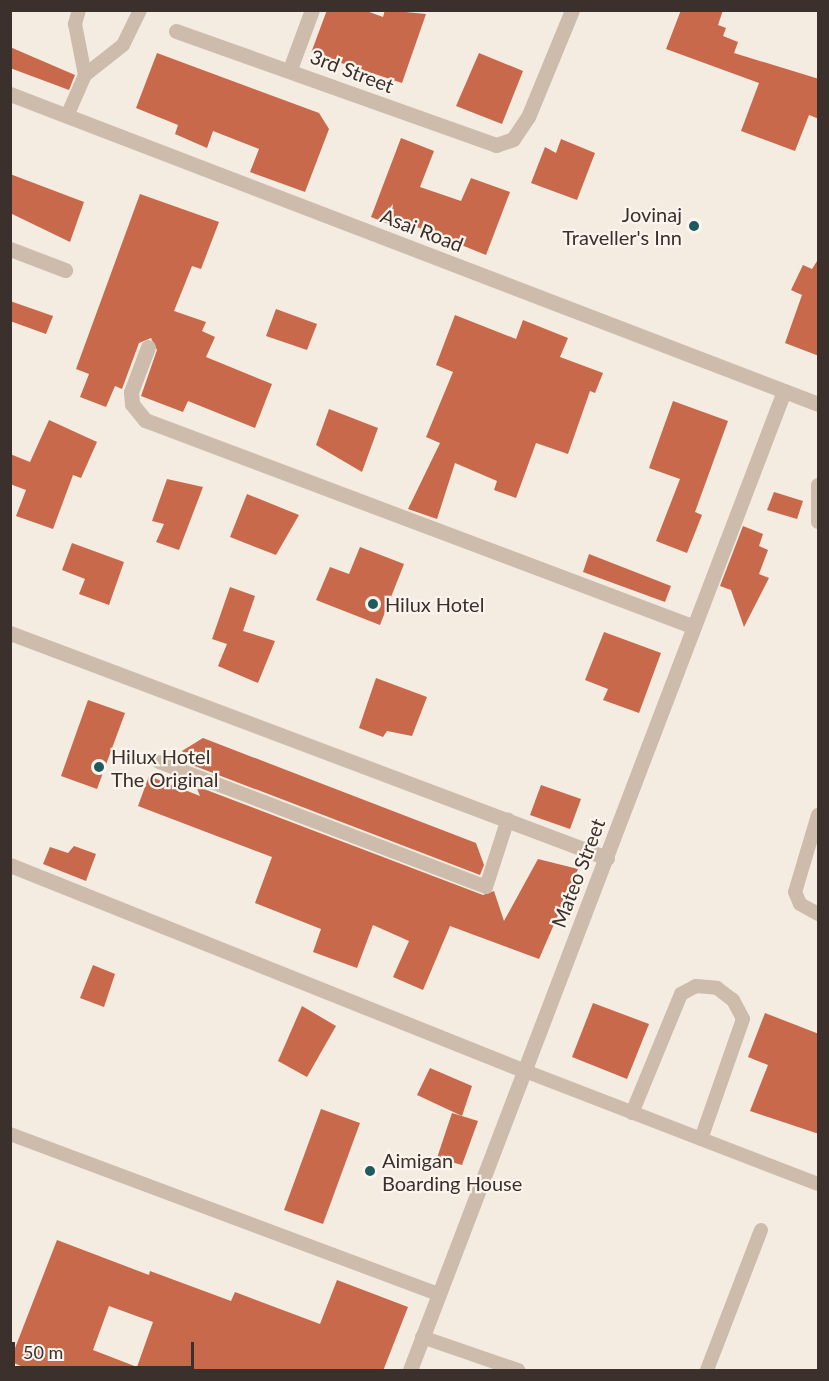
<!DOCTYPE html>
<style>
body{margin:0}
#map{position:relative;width:829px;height:1381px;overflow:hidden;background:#f4ebe1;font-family:Lato,sans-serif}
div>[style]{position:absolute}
.building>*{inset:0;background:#c8694b}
.service>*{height:14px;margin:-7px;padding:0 7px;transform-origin:7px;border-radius:7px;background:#cdbbac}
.minor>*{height:15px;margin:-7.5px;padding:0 7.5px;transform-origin:7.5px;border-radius:7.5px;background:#cdbbac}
.dots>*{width:16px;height:16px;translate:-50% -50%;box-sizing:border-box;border:3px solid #fbf5ee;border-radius:50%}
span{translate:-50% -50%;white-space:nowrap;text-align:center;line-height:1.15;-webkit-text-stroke:4.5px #fbf5ee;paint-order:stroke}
.street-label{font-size:20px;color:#3b302b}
.poi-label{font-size:20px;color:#3b302b}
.right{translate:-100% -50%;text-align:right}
.left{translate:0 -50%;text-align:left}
.frame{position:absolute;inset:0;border:12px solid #3b302b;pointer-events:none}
.scale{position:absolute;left:12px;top:1342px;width:182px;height:27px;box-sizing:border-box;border:3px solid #3b302b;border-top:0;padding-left:8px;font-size:18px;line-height:21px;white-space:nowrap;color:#3b302b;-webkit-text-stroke:4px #fbf5ee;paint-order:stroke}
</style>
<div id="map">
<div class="building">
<div style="clip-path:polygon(327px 10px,364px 10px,383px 17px,385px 10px,426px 14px,402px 83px,311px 53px)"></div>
<div style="clip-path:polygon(681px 10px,723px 10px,718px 25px,726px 28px,723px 36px,738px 42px,734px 53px,819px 79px,819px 119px,809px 115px,795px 151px,741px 131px,759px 83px,666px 49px)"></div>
<div style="clip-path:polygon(10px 47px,75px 75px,69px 90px,10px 68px)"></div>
<div style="clip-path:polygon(157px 53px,319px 113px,329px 129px,305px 192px,250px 172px,259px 149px,213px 131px,207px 148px,175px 134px,178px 125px,136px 108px)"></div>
<div style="clip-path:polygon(479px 53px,523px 71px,502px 124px,456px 106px)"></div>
<div style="clip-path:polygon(401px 138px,434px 151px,420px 187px,461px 201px,471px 178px,510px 192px,486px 255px,407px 223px,404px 230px,371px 217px)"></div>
<div style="clip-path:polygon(561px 139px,595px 153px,577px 200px,531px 183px,545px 147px,556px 153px)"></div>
<div style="clip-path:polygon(10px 174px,84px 202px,70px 242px,10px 213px)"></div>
<div style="clip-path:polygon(140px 194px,219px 222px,201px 269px,192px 266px,174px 311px,206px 322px,202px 331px,215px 337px,206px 357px,272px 384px,255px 428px,188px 401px,183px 412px,141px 396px,157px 350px,151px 338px,139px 343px,122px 389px,115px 386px,106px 407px,80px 397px,89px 374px,76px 369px)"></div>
<div style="clip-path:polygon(819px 258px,819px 356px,785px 343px,802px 295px,791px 290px,803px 265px,812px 269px)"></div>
<div style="clip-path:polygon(10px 301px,53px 316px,46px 334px,10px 321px)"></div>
<div style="clip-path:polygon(276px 309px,317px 324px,307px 350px,266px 336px)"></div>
<div style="clip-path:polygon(455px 315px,516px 339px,523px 320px,568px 338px,560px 357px,603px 373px,595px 393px,590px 391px,568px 454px,536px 443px,516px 498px,494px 490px,497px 481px,455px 463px,437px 519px,408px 509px,440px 443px,426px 437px,453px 372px,436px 365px)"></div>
<div style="clip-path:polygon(673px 401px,728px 421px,695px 512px,702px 515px,687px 553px,656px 541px,680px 479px,649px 468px)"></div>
<div style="clip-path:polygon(329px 409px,378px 428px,362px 472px,316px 445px)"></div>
<div style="clip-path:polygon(49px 420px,97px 442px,81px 478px,73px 475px,53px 529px,16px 516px,26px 490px,10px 484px,10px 454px,30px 462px)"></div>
<div style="clip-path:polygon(167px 479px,203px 487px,179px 550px,156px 542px,164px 524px,152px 521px)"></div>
<div style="clip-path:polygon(774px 492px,803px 501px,797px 519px,767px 510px)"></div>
<div style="clip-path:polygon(247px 494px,299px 515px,276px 555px,230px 537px)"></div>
<div style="clip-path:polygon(743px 526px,763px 534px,759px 546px,768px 550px,759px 574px,769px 578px,744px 627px,731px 590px,720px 586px)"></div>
<div style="clip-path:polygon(72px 543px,124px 562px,109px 605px,79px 594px,85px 579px,62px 570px)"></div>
<div style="clip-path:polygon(360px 547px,404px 564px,380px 625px,316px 600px,330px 567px,349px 574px)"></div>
<div style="clip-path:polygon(589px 554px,671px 586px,665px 602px,583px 572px)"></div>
<div style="clip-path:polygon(230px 587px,255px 596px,243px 631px,275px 641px,258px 683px,218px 666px,227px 644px,212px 639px)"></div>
<div style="clip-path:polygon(604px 632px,661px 653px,639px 713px,603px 700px,608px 689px,585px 680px)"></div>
<div style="clip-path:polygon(376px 678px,427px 697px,412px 736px,387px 731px,383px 737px,359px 728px)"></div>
<div style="clip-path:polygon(88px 700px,125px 713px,97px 789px,61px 776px)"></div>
<div style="clip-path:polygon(203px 738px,476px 843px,484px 865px,480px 875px,187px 763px,182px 751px)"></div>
<div style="clip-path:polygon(149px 776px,200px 796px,196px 786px,483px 895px,494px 891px,504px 921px,538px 859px,578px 869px,539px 959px,450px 926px,423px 990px,393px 977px,409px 941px,373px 925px,357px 968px,313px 952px,321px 929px,255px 903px,272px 857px,138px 806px)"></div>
<div style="clip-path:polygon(541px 785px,581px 799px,570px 829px,530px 815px)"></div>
<div style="clip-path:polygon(74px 846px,96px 854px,86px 881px,43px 864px,50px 847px,68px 853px)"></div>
<div style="clip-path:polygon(93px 965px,115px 974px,104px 1007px,80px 998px)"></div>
<div style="clip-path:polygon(593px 1003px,649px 1024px,627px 1079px,572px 1057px)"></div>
<div style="clip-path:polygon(302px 1006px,336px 1026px,307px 1077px,278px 1061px)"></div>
<div style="clip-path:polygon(765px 1013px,819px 1034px,819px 1134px,750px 1111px,768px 1065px,748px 1057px)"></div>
<div style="clip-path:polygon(430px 1068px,472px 1086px,462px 1116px,417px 1095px)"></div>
<div style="clip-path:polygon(321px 1109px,360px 1123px,323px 1224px,284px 1210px)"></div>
<div style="clip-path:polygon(452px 1113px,478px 1121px,462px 1165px,437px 1158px)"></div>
<div style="clip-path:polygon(evenodd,57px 1240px,149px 1275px,150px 1271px,231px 1301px,235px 1292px,320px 1324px,337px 1280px,408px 1307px,383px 1371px,31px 1371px,10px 1361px,57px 1240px,109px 1306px,153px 1322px,137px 1367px,93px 1350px,109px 1306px)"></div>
</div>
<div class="service">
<div style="left:79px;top:10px;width:15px;rotate:106deg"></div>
<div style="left:75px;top:24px;width:52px;rotate:78.9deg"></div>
<div style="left:67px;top:116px;width:45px;rotate:-66.3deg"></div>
<div style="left:85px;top:75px;width:48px;rotate:-38.3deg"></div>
<div style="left:123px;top:45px;width:39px;rotate:-64deg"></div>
<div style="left:818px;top:485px;width:37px;rotate:90deg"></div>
<div style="left:159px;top:762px;width:350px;rotate:20.9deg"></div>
<div style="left:486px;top:887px;width:71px;rotate:-72.1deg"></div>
<div style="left:818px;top:815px;width:80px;rotate:106.6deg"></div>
<div style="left:795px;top:892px;width:13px;rotate:67deg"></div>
<div style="left:800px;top:904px;width:21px;rotate:29deg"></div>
<div style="left:525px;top:1071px;width:314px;rotate:21.1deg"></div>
<div style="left:632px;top:1113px;width:129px;rotate:-67.6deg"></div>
<div style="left:681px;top:994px;width:17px;rotate:-28deg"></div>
<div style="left:696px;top:986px;width:21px;rotate:5deg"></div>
<div style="left:717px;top:988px;width:20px;rotate:37deg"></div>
<div style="left:733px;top:1000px;width:21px;rotate:62deg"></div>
<div style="left:743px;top:1019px;width:127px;rotate:109.3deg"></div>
<div style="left:10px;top:1134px;width:458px;rotate:20.5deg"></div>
<div style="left:422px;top:1337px;width:102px;rotate:19deg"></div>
<div style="left:707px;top:1370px;width:150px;rotate:-68.9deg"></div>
</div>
<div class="minor">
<div style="left:176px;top:31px;width:340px;rotate:19.6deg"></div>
<div style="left:496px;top:145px;width:18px;rotate:-19deg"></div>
<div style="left:513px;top:139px;width:27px;rotate:-56deg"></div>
<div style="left:528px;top:117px;width:116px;rotate:-67.6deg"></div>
<div style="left:290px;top:69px;width:63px;rotate:-69.6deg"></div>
<div style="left:10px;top:94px;width:865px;rotate:20.99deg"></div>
<div style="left:10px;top:249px;width:59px;rotate:20.9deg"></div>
<div style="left:148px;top:347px;width:48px;rotate:110.7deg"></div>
<div style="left:131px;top:392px;width:12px;rotate:85deg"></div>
<div style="left:132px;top:404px;width:21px;rotate:51deg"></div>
<div style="left:145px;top:420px;width:585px;rotate:20.64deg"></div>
<div style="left:10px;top:633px;width:638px;rotate:20.65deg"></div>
<div style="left:10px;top:865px;width:555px;rotate:21.8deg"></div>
<div style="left:410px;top:1370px;width:1048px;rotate:-69.09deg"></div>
</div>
<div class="dots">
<div style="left:694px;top:226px;background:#1f5a5e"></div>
<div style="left:373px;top:604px;background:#1f5a5e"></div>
<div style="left:99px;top:767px;background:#1f5a5e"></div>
<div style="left:370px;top:1171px;background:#1f5a5e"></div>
</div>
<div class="street-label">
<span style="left:352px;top:71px;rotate:21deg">3rd Street</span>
<span style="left:422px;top:230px;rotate:21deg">Asai Road</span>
<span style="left:578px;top:873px;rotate:-69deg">Mateo Street</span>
</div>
<div class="poi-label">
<span class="right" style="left:682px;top:226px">Jovinaj<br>Traveller's Inn</span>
<span class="left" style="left:385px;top:604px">Hilux Hotel</span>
<span class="left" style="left:111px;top:768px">Hilux Hotel<br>The Original</span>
<span class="left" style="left:382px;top:1172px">Aimigan<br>Boarding House</span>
</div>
<div class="frame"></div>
<div class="scale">50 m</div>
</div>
